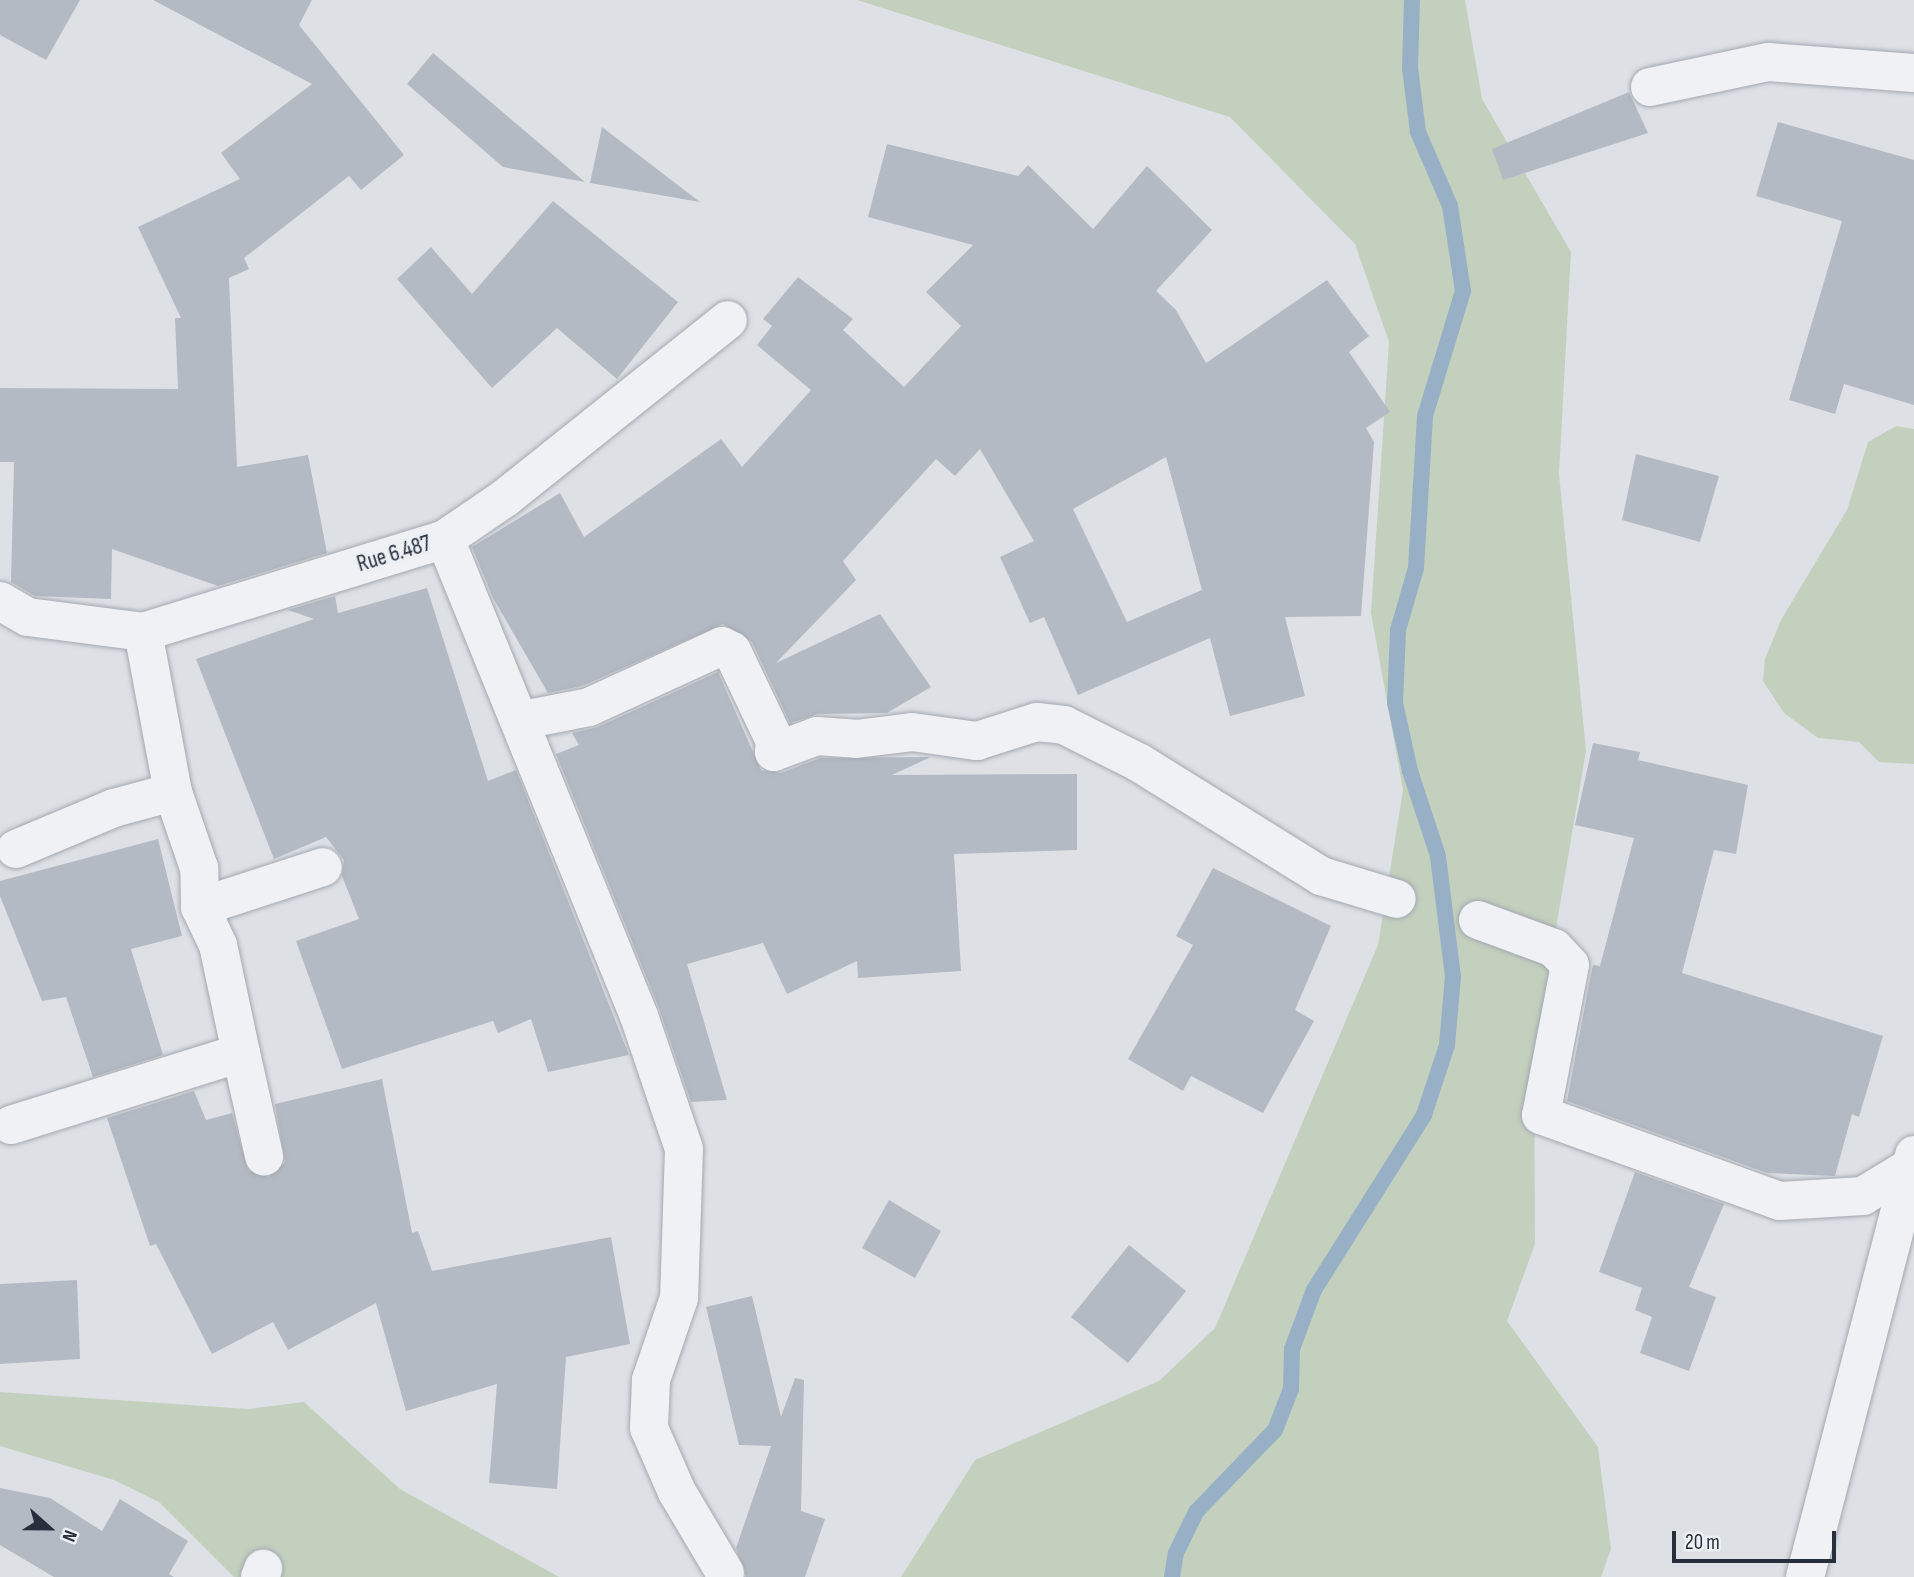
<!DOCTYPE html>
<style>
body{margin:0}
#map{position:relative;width:1914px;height:1577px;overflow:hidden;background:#dde1e6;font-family:"Sofia Sans Condensed",sans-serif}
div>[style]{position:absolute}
.green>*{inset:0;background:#c3d0be}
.stream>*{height:16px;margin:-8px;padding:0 8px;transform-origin:8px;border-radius:8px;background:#98b0c6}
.building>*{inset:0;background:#b4bac3}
.roads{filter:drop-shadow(0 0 2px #a3a8b0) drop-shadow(0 0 2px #a3a8b0)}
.minor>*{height:38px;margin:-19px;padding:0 19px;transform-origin:19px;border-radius:19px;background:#eff1f5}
span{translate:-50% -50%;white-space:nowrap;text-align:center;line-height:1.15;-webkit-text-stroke:7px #ecf0f4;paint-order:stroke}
.street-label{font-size:23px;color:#272f3d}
.north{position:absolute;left:14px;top:1493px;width:70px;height:70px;-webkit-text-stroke:5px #ecf0f4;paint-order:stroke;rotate:111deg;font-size:19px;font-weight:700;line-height:28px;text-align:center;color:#272f3d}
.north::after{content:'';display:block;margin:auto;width:24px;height:32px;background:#272f3d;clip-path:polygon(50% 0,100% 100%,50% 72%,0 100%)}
.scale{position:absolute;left:1672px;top:1531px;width:164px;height:32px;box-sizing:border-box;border:4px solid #272f3d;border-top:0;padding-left:9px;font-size:21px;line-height:24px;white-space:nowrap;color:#272f3d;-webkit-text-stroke:5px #ecf0f4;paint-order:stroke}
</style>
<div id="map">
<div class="green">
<div style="clip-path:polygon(857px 0,1465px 0,1482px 99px,1571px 252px,1559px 474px,1586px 751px,1534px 1058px,1535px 1244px,1507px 1321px,1598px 1447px,1611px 1549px,1601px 1577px,901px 1577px,975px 1460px,1159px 1381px,1215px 1328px,1378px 945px,1403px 790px,1371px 613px,1389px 342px,1355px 244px,1230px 117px)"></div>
<div style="clip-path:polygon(1896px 426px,1914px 429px,1914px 764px,1879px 762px,1859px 742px,1818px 738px,1784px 713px,1763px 681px,1765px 659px,1781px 620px,1847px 510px,1868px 442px)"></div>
<div style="clip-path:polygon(0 1392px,248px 1409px,304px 1402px,400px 1489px,559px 1577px,234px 1577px,159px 1502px,114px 1480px,0 1446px)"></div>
</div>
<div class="stream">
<div style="left:1172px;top:1577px;width:24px;rotate:-81deg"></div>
<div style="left:1176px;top:1553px;width:46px;rotate:-64deg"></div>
<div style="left:1196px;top:1512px;width:114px;rotate:-46.1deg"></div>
<div style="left:1275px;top:1430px;width:44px;rotate:-68.7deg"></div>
<div style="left:1291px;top:1389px;width:40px;rotate:-88.6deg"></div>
<div style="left:1292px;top:1349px;width:63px;rotate:-69.6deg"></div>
<div style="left:1314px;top:1290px;width:207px;rotate:-57.8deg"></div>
<div style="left:1424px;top:1115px;width:74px;rotate:-71.8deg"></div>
<div style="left:1447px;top:1045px;width:68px;rotate:-85deg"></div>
<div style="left:1453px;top:977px;width:122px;rotate:-97.1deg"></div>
<div style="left:1438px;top:856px;width:89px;rotate:-108.2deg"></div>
<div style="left:1410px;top:771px;width:70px;rotate:-102.4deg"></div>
<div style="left:1395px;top:703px;width:73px;rotate:-87.6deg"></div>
<div style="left:1398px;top:630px;width:65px;rotate:-73.8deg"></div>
<div style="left:1416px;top:568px;width:152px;rotate:-86.6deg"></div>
<div style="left:1425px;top:416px;width:131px;rotate:-73.1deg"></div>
<div style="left:1463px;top:291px;width:86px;rotate:-98.7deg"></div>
<div style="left:1450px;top:206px;width:81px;rotate:-113.4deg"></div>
<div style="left:1418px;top:132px;width:64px;rotate:-97.1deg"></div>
<div style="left:1410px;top:68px;width:68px;rotate:-88.3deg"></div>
</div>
<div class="building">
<div style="clip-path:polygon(0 0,80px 0,46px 60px,0 35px)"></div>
<div style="clip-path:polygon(153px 0,312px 0,299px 25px,404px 155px,361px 190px,349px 176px,244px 258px,249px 269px,229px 278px,237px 467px,308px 455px,327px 553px,218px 586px,112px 549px,111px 599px,35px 596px,11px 582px,14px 462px,0 462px,0 388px,178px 389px,175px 318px,181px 318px,138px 227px,240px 179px,221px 153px,312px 84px)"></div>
<div style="clip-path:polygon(433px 53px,585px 182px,503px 167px,407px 84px)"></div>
<div style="clip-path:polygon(1629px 92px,1648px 133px,1503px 180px,1492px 149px)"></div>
<div style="clip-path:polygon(1778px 122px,1914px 160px,1914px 405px,1844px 384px,1835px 414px,1789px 400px,1842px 221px,1756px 196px)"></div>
<div style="clip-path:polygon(602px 127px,700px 202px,590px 183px)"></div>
<div style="clip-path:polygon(evenodd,887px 144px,1018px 176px,1028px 165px,1093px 229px,1147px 166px,1212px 230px,1156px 291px,1176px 310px,1206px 363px,1327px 280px,1369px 336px,1349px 352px,1390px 412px,1366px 428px,1374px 442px,1361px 616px,1285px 617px,1305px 696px,1230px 716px,1210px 638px,1078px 695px,1044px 617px,1030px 623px,1000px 557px,1034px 541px,980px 449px,955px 476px,936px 459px,843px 561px,856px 580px,776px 663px,880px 614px,931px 687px,887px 713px,818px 714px,790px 723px,752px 642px,723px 624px,582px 686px,548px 693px,493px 598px,472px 547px,560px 493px,584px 537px,721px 439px,742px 467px,811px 390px,757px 345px,772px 326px,763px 319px,798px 277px,853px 319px,843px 330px,904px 387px,961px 326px,926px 292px,973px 245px,868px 217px,887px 144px,1166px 457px,1202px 590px,1127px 622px,1073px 509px,1166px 457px)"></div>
<div style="clip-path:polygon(553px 201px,678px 302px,617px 379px,557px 328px,492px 388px,397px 279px,431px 247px,472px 294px)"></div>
<div style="clip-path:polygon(1636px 454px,1719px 476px,1700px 542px,1622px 520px)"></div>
<div style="clip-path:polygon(427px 588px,488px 781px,516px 770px,629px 1055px,548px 1072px,531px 1019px,498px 1033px,493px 1021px,342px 1069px,296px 941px,359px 919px,342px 876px,344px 860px,326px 837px,274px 859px,196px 659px,314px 619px,288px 610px,335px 596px,338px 613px)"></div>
<div style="clip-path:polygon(718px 672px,761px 770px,781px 773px,820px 758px,931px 757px,892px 775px,1077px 774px,1077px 850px,954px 854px,961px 971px,858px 978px,857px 961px,787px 994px,763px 943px,687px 964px,727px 1100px,691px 1102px,659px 1008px,556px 754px,579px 745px,572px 733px,598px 727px)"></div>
<div style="clip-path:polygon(1593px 743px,1640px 752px,1638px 760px,1748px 785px,1736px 854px,1714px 850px,1682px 973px,1883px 1036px,1859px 1117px,1852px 1114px,1835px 1176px,1767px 1173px,1567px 1101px,1590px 979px,1593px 965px,1600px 966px,1634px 838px,1575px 825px)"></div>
<div style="clip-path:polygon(158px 839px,182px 936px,131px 949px,163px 1055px,93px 1077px,66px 997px,42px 1001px,0 896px,0 881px)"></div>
<div style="clip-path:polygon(1213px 868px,1331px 926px,1295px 1010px,1314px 1021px,1263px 1113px,1191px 1076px,1183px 1091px,1128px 1059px,1193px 945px,1176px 936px)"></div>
<div style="clip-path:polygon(382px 1079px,412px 1233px,418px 1231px,432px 1271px,611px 1237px,630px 1344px,566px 1357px,557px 1489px,489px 1483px,497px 1384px,406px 1411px,376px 1303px,288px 1350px,273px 1322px,212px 1354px,156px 1244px,150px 1246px,107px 1118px,194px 1091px,206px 1120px,232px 1113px,248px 1170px,268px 1177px,285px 1162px,275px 1104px)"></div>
<div style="clip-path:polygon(1635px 1172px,1724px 1204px,1689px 1287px,1716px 1297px,1689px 1371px,1640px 1353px,1652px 1317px,1635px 1310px,1642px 1288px,1599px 1272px)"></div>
<div style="clip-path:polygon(889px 1200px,941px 1231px,915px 1278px,862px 1248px)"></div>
<div style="clip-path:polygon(1129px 1245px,1186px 1291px,1128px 1363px,1071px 1317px)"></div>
<div style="clip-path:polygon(77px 1280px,80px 1359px,0 1364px,0 1284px)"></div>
<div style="clip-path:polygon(752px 1296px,781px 1417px,795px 1378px,804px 1380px,801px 1511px,825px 1519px,805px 1577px,746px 1577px,736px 1548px,771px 1446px,739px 1445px,706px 1307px)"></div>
<div style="clip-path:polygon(0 1488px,50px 1498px,102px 1531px,120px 1499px,188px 1541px,169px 1574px,174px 1577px,54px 1577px,0 1545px)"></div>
</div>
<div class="roads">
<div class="minor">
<div style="left:1650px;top:87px;width:121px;rotate:-12deg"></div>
<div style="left:1768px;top:62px;width:146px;rotate:4.3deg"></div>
<div style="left:445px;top:539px;width:515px;rotate:67.87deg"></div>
<div style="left:639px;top:1016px;width:140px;rotate:71.3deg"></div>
<div style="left:684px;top:1149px;width:149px;rotate:91.9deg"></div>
<div style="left:679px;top:1298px;width:87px;rotate:108.9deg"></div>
<div style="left:651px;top:1380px;width:48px;rotate:92.4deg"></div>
<div style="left:649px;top:1428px;width:70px;rotate:66.4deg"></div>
<div style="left:677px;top:1492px;width:94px;rotate:59.3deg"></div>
<div style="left:0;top:601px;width:32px;rotate:30deg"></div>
<div style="left:28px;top:617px;width:116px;rotate:7.4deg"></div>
<div style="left:143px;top:632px;width:316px;rotate:-17.1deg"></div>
<div style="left:445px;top:539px;width:73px;rotate:-34.3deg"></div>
<div style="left:505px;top:498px;width:285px;rotate:-38.6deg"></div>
<div style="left:523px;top:720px;width:67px;rotate:-11.1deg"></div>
<div style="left:589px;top:707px;width:146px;rotate:-24.6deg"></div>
<div style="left:722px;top:646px;width:11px;rotate:27deg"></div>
<div style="left:732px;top:651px;width:100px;rotate:64.5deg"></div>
<div style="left:775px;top:741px;width:11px;rotate:95deg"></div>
<div style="left:774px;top:752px;width:46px;rotate:-20.4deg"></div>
<div style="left:817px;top:736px;width:39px;rotate:4deg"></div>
<div style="left:856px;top:739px;width:56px;rotate:-7.1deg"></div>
<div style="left:912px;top:732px;width:66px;rotate:7.9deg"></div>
<div style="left:977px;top:741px;width:63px;rotate:-17.6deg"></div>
<div style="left:1037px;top:722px;width:27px;rotate:6deg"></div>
<div style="left:1064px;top:725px;width:83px;rotate:26.6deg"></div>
<div style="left:1138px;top:762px;width:216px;rotate:31.9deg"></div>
<div style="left:1321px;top:876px;width:79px;rotate:16.8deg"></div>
<div style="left:16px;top:849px;width:106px;rotate:-22.7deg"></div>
<div style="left:114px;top:808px;width:61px;rotate:-15.2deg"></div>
<div style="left:200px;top:907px;width:129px;rotate:-18deg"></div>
<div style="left:1478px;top:920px;width:81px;rotate:20.2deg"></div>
<div style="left:1554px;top:948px;width:23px;rotate:47deg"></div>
<div style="left:1570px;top:965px;width:153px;rotate:100.9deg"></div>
<div style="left:1541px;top:1115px;width:254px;rotate:19.8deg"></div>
<div style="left:1780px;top:1201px;width:83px;rotate:-3.4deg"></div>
<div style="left:1863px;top:1196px;width:60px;rotate:-31.3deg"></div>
<div style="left:241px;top:1053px;width:106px;rotate:77.4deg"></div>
<div style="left:11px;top:1125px;width:241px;rotate:-17.4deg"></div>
<div style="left:241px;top:1053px;width:110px;rotate:-102deg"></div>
<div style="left:218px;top:945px;width:42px;rotate:-115.3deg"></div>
<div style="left:200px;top:907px;width:39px;rotate:-91deg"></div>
<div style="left:199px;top:868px;width:80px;rotate:-108.9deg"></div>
<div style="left:173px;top:792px;width:163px;rotate:-100.6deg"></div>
<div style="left:260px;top:1577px;width:9px;rotate:-69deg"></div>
<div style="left:1805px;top:1577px;width:436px;rotate:-75.5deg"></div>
</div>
</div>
<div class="street-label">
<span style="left:394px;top:554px;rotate:-17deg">Rue 6.487</span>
</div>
<div class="north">N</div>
<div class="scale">20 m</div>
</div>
